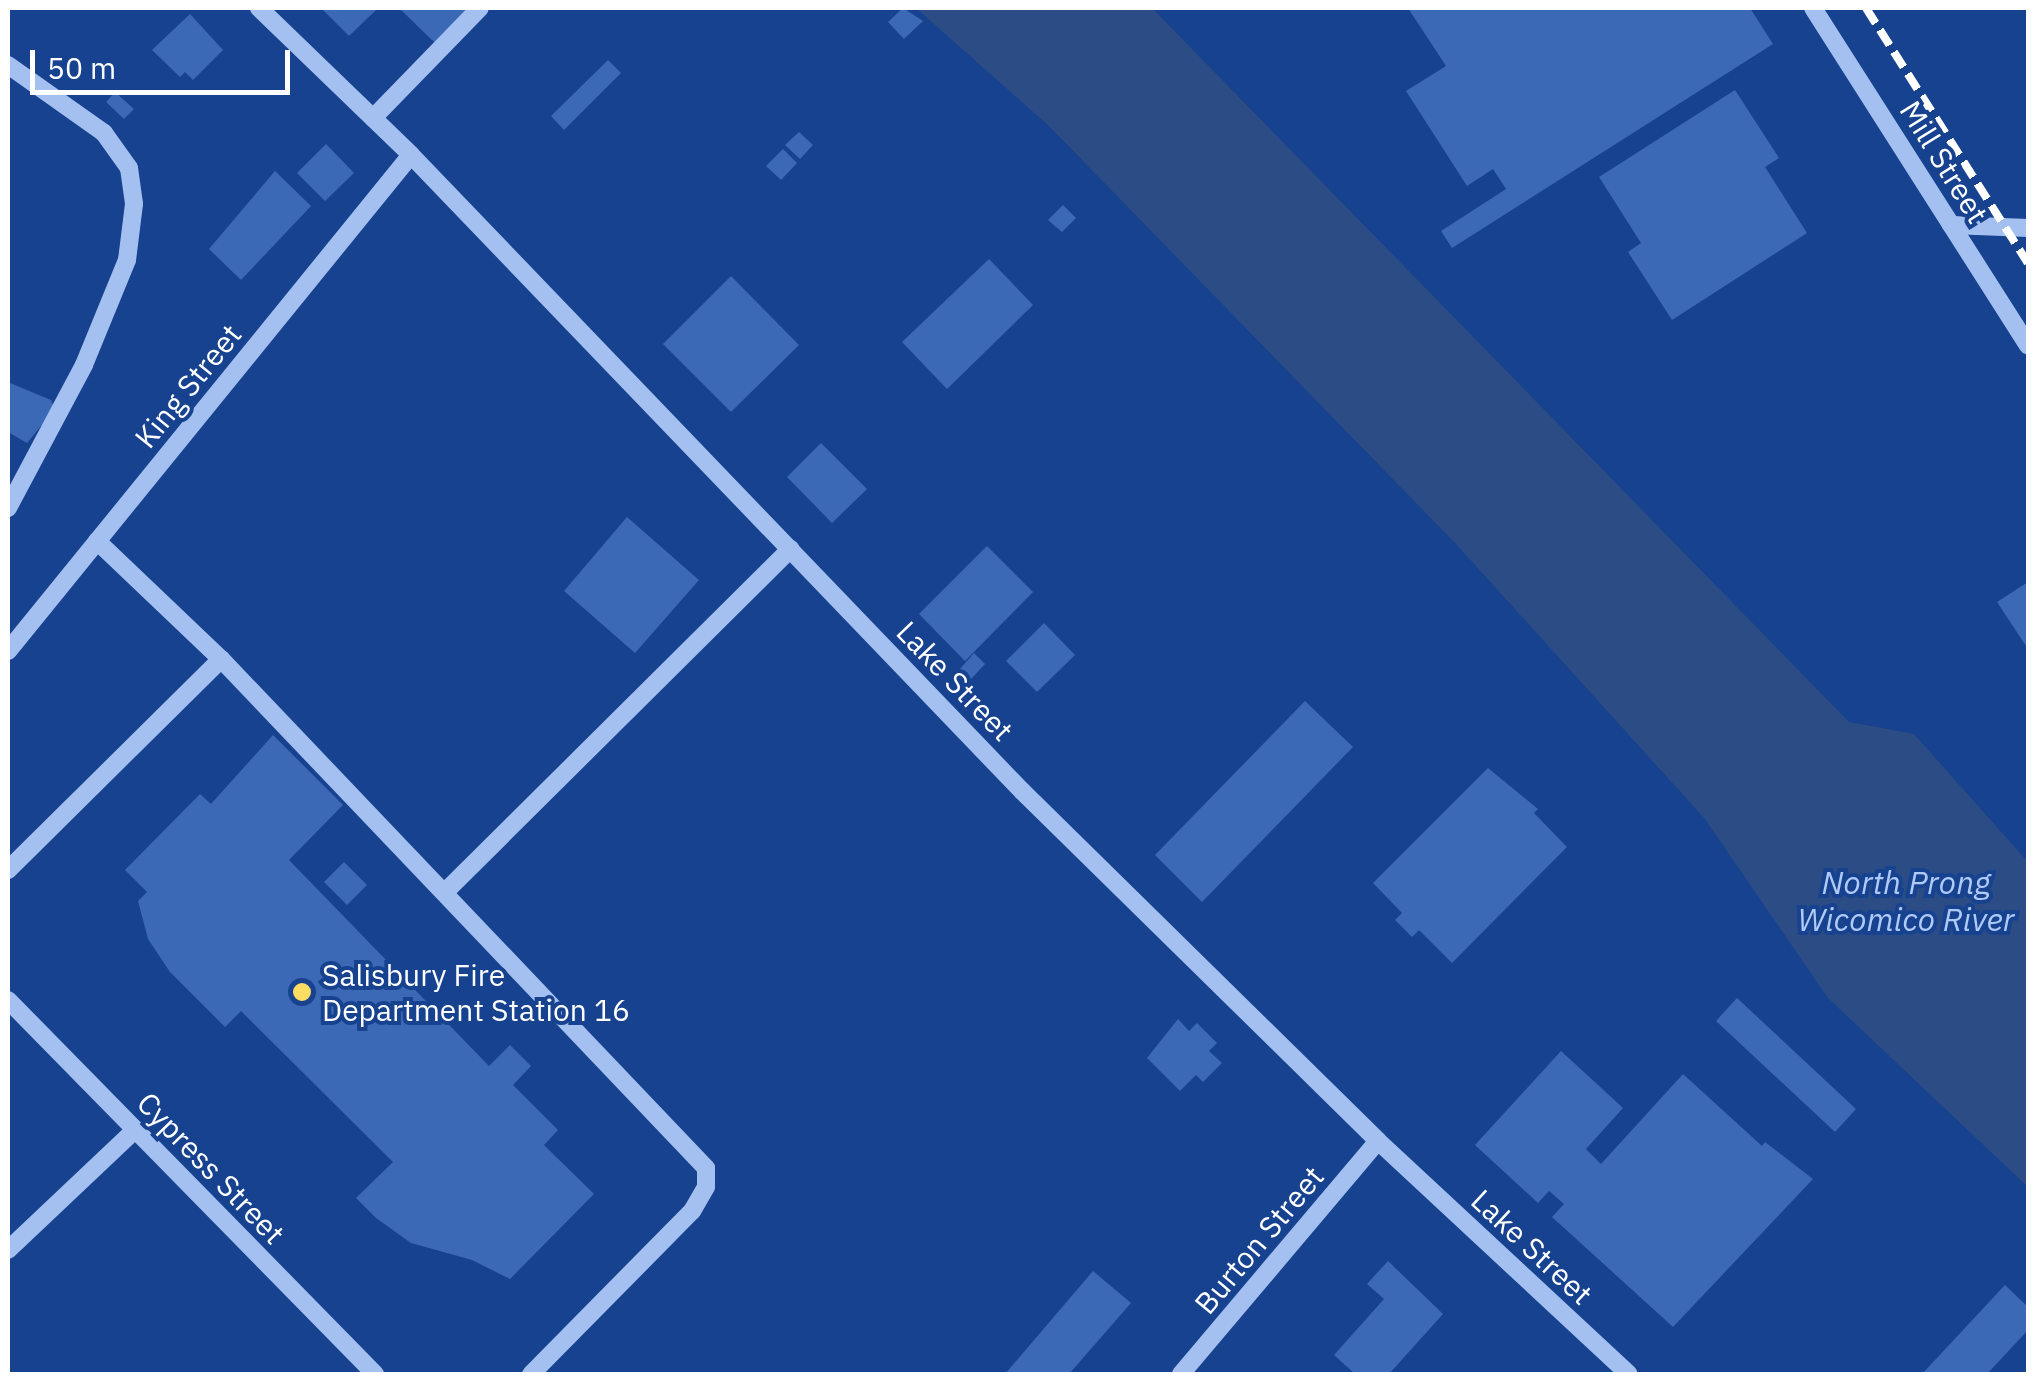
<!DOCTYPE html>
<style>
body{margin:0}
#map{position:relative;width:2036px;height:1382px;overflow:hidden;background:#17428f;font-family:"IBM Plex Sans",sans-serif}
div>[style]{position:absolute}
.water>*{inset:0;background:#2c4c85}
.building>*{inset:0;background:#3b69b5}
.minor>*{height:18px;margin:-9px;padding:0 9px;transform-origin:9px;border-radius:9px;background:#a3c0f0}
.rail>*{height:8px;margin-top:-4px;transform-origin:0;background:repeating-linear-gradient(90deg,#fff 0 18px,transparent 0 26px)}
.dots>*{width:28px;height:28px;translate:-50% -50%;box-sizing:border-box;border:5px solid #17428f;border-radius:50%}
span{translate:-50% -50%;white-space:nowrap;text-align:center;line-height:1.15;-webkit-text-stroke:8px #17428f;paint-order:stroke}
.street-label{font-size:30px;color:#fff}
.poi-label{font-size:30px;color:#fff}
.left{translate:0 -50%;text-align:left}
.water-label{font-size:32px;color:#afcaf7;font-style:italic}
.frame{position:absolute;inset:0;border:10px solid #fff;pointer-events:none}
.scale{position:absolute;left:30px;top:50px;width:260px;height:45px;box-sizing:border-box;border:5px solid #fff;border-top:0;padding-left:12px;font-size:30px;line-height:35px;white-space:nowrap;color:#fff;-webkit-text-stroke:8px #17428f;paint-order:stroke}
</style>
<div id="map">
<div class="water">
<div style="clip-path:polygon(916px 8px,1152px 8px,1849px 722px,1914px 734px,2028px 862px,2028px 1187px,1828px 998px,1705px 819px,1456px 544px,1048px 125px)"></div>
</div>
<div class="building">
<div style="clip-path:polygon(321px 8px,374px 8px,376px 10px,349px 36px)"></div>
<div style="clip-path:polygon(399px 8px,466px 8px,468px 10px,435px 43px)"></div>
<div style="clip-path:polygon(903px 8px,923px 21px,904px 39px,888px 22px)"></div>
<div style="clip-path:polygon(1408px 8px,1750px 8px,1773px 44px,1452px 248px,1441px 231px,1506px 189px,1493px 169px,1467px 186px,1406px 91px,1446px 66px)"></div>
<div style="clip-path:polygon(190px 14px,223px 50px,193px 80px,185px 72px,180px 77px,152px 50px)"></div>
<div style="clip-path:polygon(608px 60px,621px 73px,564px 130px,551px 116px)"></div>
<div style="clip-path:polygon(1735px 90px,1779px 158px,1765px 167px,1807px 233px,1672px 320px,1628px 252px,1641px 243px,1599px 177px)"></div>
<div style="clip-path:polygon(115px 92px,134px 109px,124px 119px,106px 102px)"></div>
<div style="clip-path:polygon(799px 132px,813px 145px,800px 159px,785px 145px)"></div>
<div style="clip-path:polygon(326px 144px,354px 173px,325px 201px,297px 173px)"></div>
<div style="clip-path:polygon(783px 149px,797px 163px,781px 180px,766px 166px)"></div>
<div style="clip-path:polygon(275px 171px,311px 206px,241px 280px,209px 249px)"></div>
<div style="clip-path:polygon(1063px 205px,1076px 218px,1062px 232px,1048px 220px)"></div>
<div style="clip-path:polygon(989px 259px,1033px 305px,947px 389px,902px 342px)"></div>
<div style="clip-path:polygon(731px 276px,799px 345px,731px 412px,663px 344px)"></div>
<div style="clip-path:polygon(10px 383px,51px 400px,55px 409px,27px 443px,8px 432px)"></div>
<div style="clip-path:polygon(821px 443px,867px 489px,832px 523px,787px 477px)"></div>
<div style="clip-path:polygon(627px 517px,699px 580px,635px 653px,564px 591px)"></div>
<div style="clip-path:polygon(987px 546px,1033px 592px,965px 661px,919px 614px)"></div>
<div style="clip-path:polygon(2028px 582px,2028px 645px,2026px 646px,1997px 602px)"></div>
<div style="clip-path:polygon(1044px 623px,1075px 655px,1037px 692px,1006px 661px)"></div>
<div style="clip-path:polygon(974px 653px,985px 664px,971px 679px,960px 669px)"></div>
<div style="clip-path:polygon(1305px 701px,1353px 747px,1202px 902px,1155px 855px)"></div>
<div style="clip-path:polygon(273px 735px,343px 805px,289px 860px,489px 1066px,510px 1045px,531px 1066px,513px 1085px,558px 1130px,544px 1145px,594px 1194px,510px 1279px,472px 1260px,411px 1243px,376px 1218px,356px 1198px,393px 1162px,241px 1011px,225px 1027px,170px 972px,148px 939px,138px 901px,147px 892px,125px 870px,200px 794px,211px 804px)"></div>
<div style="clip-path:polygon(1488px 768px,1538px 809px,1534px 813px,1567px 847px,1452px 963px,1419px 930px,1412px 937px,1395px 920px,1402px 913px,1373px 883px)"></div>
<div style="clip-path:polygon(344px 862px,367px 885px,347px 905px,324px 882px)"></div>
<div style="clip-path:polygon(1737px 998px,1856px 1109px,1835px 1132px,1716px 1021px)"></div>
<div style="clip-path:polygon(1178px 1019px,1189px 1031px,1197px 1023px,1217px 1043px,1209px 1051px,1222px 1063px,1203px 1082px,1196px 1075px,1180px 1091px,1147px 1058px)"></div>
<div style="clip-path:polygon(1561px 1051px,1623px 1108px,1586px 1149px,1601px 1164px,1683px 1074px,1762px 1146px,1765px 1142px,1813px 1179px,1673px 1327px,1552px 1217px,1564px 1204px,1549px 1191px,1538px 1203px,1475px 1145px)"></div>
<div style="clip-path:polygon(1388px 1261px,1443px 1314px,1389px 1374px,1355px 1374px,1334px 1355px,1384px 1299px,1367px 1284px)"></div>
<div style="clip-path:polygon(1093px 1271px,1131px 1303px,1069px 1374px,1005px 1374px)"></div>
<div style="clip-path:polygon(2005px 1285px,2028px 1307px,2028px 1330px,1987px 1374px,1922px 1374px)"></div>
</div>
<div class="minor">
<div style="left:259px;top:8px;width:211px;rotate:44deg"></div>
<div style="left:411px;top:155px;width:882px;rotate:46.15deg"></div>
<div style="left:1022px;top:791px;width:499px;rotate:44.5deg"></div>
<div style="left:1378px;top:1141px;width:342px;rotate:42.9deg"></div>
<div style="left:1813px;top:8px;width:400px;rotate:57.5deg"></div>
<div style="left:8px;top:65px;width:118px;rotate:35.3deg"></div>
<div style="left:104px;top:133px;width:43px;rotate:54.5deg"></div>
<div style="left:129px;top:168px;width:36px;rotate:82deg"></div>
<div style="left:134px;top:204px;width:56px;rotate:97.1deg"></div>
<div style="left:127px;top:260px;width:113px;rotate:112.3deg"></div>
<div style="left:84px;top:365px;width:162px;rotate:118deg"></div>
<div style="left:373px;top:118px;width:153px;rotate:-45.8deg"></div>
<div style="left:1951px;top:225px;width:77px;rotate:2.2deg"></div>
<div style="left:97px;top:541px;width:171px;rotate:43.6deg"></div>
<div style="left:8px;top:651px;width:639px;rotate:-50.91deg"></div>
<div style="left:8px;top:870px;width:300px;rotate:-44.7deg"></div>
<div style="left:221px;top:659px;width:703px;rotate:46.38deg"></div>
<div style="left:706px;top:1168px;width:19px;rotate:90deg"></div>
<div style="left:706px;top:1187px;width:28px;rotate:120deg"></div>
<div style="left:692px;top:1211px;width:229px;rotate:134.6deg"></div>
<div style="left:445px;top:892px;width:487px;rotate:-44.8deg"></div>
<div style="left:8px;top:1000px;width:524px;rotate:45.54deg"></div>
<div style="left:8px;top:1250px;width:175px;rotate:-43.4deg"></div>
<div style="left:1181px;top:1374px;width:305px;rotate:-49.8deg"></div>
</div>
<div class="rail">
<div style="left:1866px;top:8px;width:302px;rotate:57.6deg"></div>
</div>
<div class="dots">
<div style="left:302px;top:992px;background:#ffdd62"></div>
</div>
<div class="street-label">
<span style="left:1944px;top:162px;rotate:58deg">Mill Street</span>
<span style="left:188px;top:386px;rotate:-51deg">King Street</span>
<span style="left:955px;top:681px;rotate:46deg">Lake Street</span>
<span style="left:211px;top:1168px;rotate:46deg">Cypress Street</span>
<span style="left:1259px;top:1240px;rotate:-50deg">Burton Street</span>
<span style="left:1532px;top:1247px;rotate:43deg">Lake Street</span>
</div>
<div class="poi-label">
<span class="left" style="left:322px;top:992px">Salisbury Fire<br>Department Station 16</span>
</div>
<div class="water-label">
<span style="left:1906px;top:901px">North Prong<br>Wicomico River</span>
</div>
<div class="frame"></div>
<div class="scale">50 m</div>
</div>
